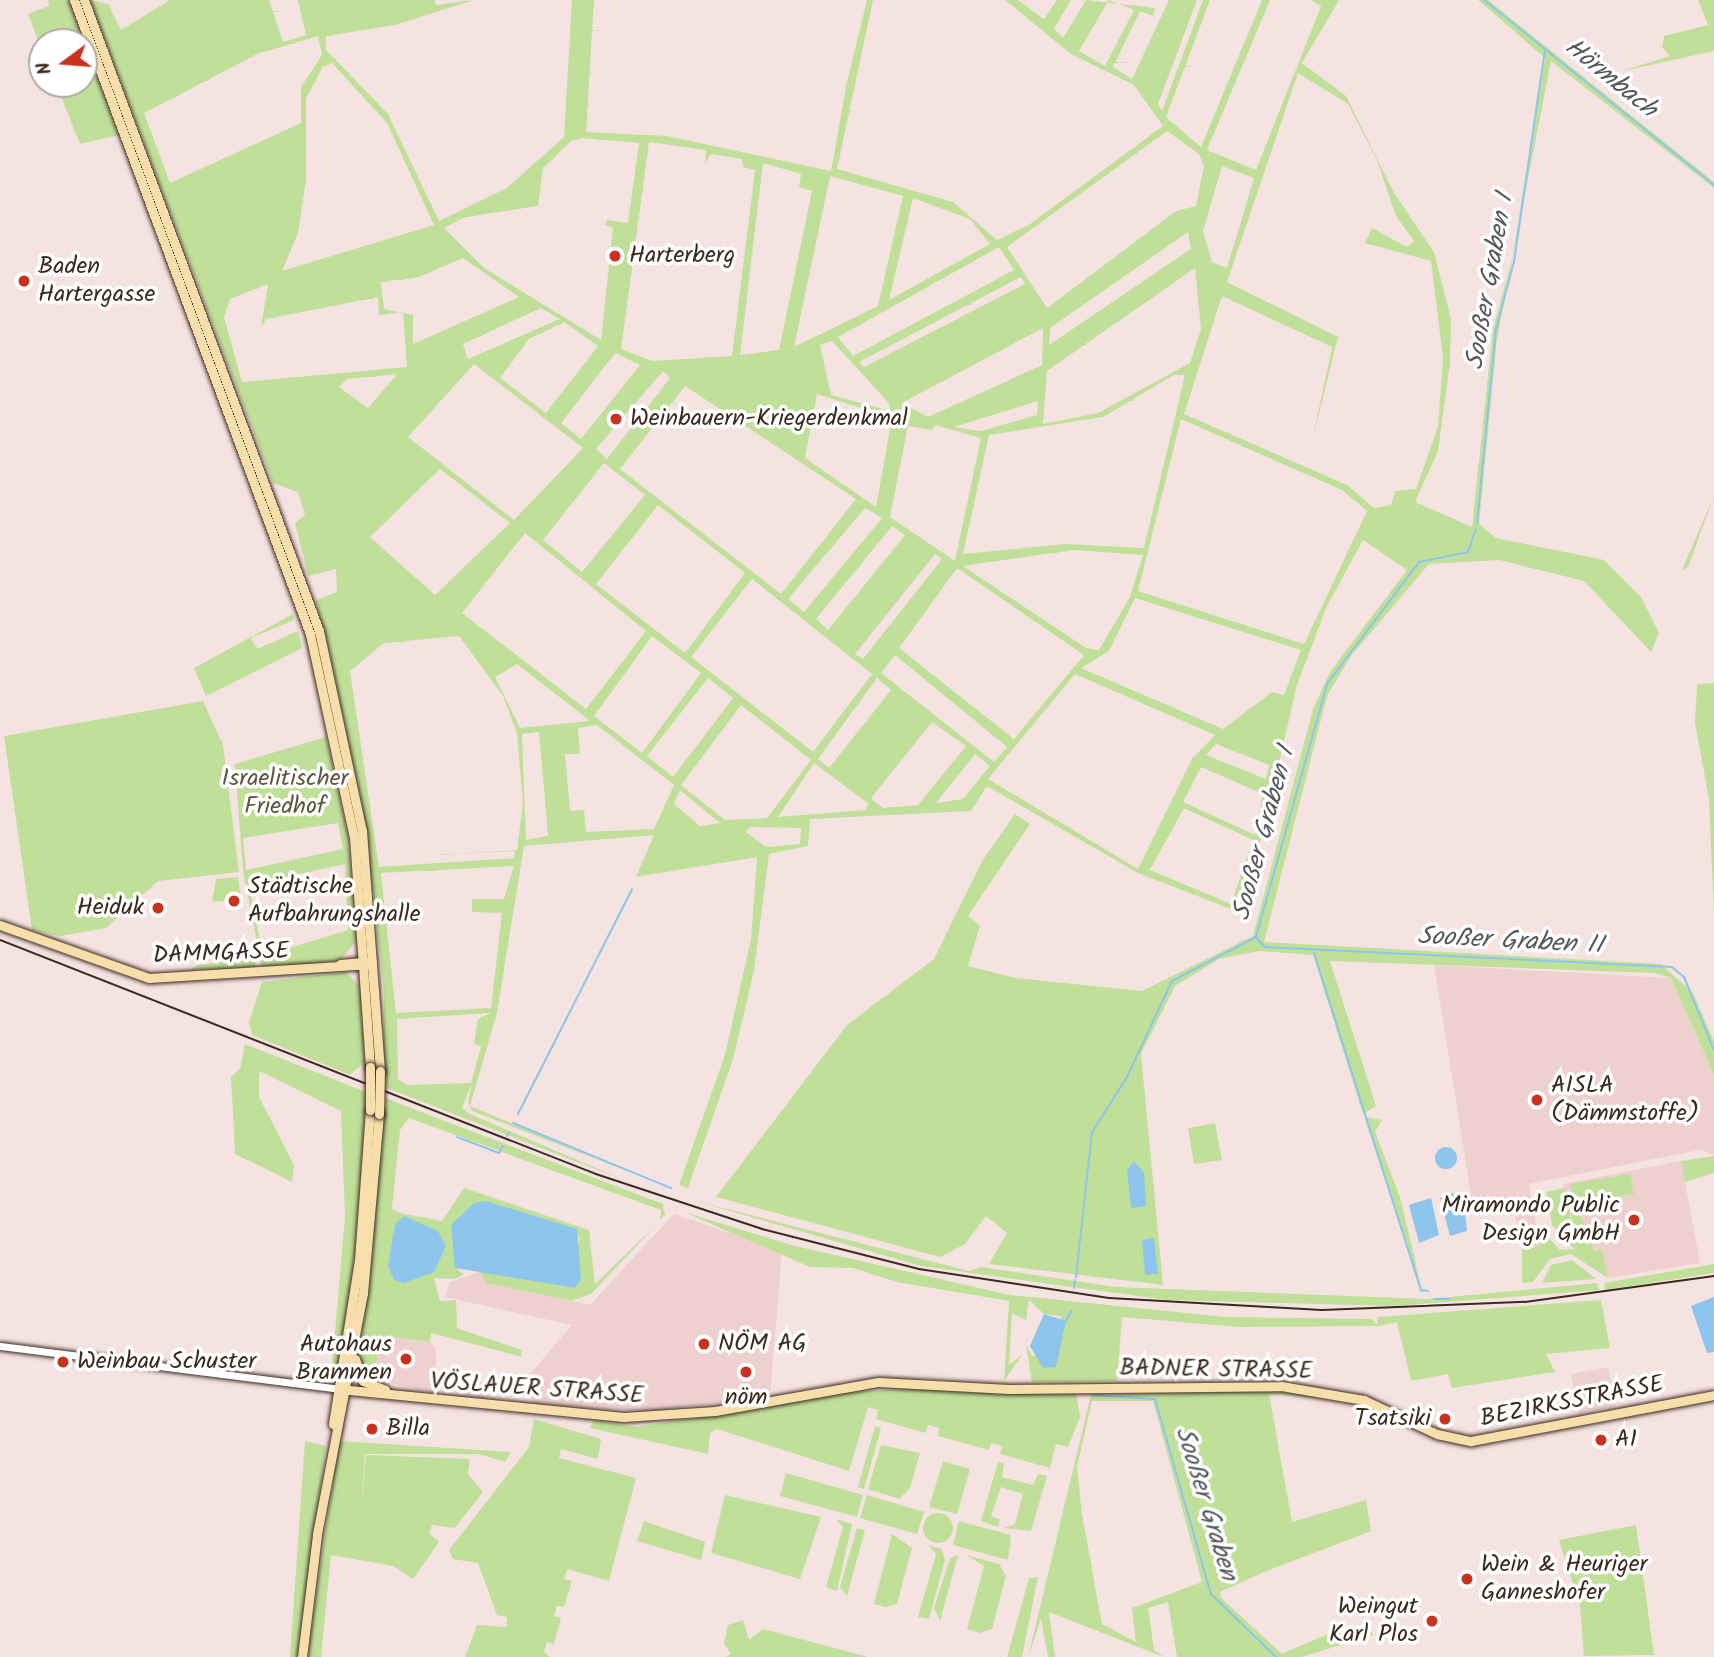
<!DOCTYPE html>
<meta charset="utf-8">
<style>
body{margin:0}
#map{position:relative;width:1714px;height:1657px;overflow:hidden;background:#f5e3e2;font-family:Kalam,sans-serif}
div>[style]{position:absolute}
.built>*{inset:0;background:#eed0ce}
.green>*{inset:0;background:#c0e099}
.round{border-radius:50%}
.water>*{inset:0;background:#8dc5ec}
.stream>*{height:2px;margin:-1px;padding:0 1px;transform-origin:1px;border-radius:1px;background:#8dc5ec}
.roads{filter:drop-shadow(0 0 2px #3b2a1e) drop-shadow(0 0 2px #3b2a1e)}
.tertiary>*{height:7px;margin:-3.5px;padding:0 3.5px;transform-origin:3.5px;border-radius:3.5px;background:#fff}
.primary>*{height:9px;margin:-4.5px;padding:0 4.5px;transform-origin:4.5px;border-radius:4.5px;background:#f8deab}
.rail>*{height:2px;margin:-1px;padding:0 1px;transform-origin:1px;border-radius:1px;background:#3b2a1e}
.bridges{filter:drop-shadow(0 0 2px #3b2a1e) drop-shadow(0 0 2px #3b2a1e)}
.primary-bridge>*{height:9px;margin:-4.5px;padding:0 4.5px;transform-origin:4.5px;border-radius:4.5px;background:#f8deab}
.dots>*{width:19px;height:19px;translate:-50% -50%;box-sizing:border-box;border:4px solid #fff;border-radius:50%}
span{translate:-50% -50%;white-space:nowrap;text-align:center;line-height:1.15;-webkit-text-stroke:7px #fff;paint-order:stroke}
.poi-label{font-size:24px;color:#3b2a1e}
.left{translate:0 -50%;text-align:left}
.right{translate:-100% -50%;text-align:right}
.park-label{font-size:24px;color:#5c583d}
.street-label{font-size:24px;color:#3b2a1e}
.water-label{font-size:26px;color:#54585c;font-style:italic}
.north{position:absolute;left:28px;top:28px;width:70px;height:70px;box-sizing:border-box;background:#fff;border:2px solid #b1aaa5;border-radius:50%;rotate:254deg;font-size:19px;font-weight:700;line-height:28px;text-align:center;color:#3b2a1e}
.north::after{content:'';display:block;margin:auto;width:24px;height:32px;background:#c8321e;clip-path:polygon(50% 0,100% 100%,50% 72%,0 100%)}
</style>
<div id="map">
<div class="built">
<div style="clip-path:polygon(1434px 965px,1671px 978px,1714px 1075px,1714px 1155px,1700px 1150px,1529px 1184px,1540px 1246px,1522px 1249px,1512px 1200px,1473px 1207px)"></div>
<div style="clip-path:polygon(1681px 1161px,1700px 1263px,1608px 1278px,1602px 1249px,1576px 1250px,1552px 1225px,1571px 1221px,1563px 1184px)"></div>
<div style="clip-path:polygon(674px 1214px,782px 1250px,770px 1396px,653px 1411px,531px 1405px,530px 1374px,572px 1325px,445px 1297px,450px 1282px,479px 1272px,487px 1283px,590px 1305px)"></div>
<div style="clip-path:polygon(384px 1336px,430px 1342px,436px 1348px,435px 1394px,371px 1378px)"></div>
<div style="clip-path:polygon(1608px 1367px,1616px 1406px,1579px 1414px,1571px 1374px)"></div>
<div style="clip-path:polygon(466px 1379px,483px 1382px,490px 1401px,463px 1397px)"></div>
</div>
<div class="green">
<div style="clip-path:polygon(48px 0,68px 0,84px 42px,42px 42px,42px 50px,28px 14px,49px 6px)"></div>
<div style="clip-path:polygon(evenodd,90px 0,108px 4px,121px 30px,170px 0,269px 0,283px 42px,306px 35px,298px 0,435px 0,436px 5px,474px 0,395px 25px,326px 36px,326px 50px,388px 114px,439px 221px,507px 188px,564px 137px,572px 0,594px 0,586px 132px,667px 136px,831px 171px,847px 82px,867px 0,873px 0,837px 169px,953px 202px,997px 240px,1030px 224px,1163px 126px,1134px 85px,1071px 54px,1005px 0,1018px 0,1044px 19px,1057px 0,1071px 0,1054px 29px,1063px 38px,1086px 0,1155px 8px,1153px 16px,1140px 11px,1113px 67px,1132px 79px,1169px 0,1197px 0,1158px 104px,1162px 111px,1203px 0,1210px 0,1166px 117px,1201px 147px,1262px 0,1270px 0,1207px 150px,1256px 170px,1321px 6px,1310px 0,1339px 0,1302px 63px,1346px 96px,1394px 193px,1434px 252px,1451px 319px,1450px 363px,1438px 451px,1415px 502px,1472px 527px,1493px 329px,1512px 259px,1545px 58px,1478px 0,1488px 0,1714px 182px,1714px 188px,1551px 61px,1497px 339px,1479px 524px,1496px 538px,1604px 560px,1641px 597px,1659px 633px,1651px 652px,1584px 581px,1499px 560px,1429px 564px,1351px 656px,1327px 696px,1264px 942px,1661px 964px,1693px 993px,1714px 1041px,1714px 1075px,1671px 978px,1655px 973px,1330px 961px,1376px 1106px,1363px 1114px,1313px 955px,1259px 951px,1219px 959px,1175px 986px,1141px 1054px,1163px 1285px,989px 1264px,1007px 1233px,986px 1216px,965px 1244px,940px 1257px,716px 1197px,847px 1025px,934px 959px,982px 861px,1015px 814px,1030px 824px,968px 916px,980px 926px,968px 966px,1016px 978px,1142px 991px,1253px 936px,1313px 709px,1330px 672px,1407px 570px,1363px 540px,1327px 606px,1297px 685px,1261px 840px,1236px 911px,1138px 873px,987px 786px,971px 811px,810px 819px,808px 846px,769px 854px,754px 971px,733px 1059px,688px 1188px,679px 1185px,725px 1055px,751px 939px,757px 857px,636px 877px,654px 835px,524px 846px,497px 1013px,470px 1106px,632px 1173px,472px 1111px,468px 1102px,472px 1083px,462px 1108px,470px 1114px,626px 1181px,384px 1087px,384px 990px,367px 837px,316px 600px,337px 592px,336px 569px,308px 576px,295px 523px,305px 515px,298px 492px,273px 483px,90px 0,1109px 0,1134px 10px,1105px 66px,1079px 51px,1109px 0,90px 0,318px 36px,322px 55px,301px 87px,301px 123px,170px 183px,144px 113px,259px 53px,318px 36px,90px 0,332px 63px,387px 123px,434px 225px,282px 271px,298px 233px,306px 180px,306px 99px,323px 66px,332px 63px,90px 0,1298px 73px,1348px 104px,1377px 160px,1396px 216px,1414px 241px,1407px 247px,1372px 228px,1365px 243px,1431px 261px,1443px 358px,1438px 427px,1416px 489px,1395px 491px,1391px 505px,1374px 508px,1347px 485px,1184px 414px,1222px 296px,1332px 347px,1312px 442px,1338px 337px,1227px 282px,1298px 73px,90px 0,1167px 131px,1199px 154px,1204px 166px,1196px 206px,1176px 211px,1047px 308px,1007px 247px,1167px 131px,90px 0,583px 138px,639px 143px,628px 223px,607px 220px,605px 225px,613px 228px,601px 340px,484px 268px,444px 228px,465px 217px,538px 206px,543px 168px,571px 141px,583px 138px,90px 0,649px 142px,706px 150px,705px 163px,711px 154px,742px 159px,743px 167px,755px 170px,732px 356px,652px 361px,621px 349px,649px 142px,90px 0,763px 163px,801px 174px,799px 187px,812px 191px,779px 350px,740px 355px,763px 163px,90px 0,1222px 166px,1254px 178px,1227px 268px,1212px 262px,1203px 231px,1222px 166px,90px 0,830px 176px,903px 196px,878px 306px,794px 347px,830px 176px,90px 0,913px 198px,970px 219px,990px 244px,889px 300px,913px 198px,90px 0,1188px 232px,1191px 249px,1049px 345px,1050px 328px,1188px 232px,90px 0,999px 247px,1014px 270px,853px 356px,838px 337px,999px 247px,90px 0,463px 258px,519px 297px,413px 344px,413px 315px,384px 309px,381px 282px,419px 277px,463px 258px,90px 0,1195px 268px,1201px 329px,1190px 363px,1098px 413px,1043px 424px,1047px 371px,1195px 268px,90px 0,1021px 277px,1025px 284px,864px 367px,859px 362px,1021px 277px,90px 0,268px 284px,261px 328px,266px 319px,378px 297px,379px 315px,403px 312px,407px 367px,242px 382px,224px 317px,230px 299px,268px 284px,90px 0,541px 308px,560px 319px,468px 359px,463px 344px,541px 308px,90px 0,564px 322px,598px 346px,546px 413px,500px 378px,529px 339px,564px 322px,90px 0,1043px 328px,1042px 365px,928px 417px,902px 403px,1043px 328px,90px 0,832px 341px,888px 402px,891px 411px,831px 395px,820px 345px,832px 341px,90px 0,615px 353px,640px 365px,581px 439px,561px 423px,615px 353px,90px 0,474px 364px,583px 448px,514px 520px,408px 437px,474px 364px,90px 0,663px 371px,670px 378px,607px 459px,596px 449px,663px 371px,90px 0,397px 374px,368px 408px,339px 387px,347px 379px,397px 374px,90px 0,1174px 375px,1185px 375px,1144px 548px,1066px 544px,963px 554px,989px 435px,1103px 417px,1174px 375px,90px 0,685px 386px,856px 499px,781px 594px,620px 469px,685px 386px,90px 0,817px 394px,892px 418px,876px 507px,805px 458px,817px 394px,90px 0,1038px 401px,1037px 415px,981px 431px,954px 427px,1038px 401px,90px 0,1181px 419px,1342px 490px,1367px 511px,1304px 644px,1138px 591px,1181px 419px,90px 0,935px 425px,981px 438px,955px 561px,890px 517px,908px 426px,932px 430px,935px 425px,90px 0,604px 463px,645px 495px,582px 572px,543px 540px,604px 463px,90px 0,440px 469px,510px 523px,435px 595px,370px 537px,440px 469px,90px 0,658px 505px,745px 573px,685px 653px,596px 584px,658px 505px,90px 0,865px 508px,882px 518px,804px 612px,788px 599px,865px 508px,90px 0,892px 526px,905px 535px,828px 630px,816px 619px,892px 526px,90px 0,525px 533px,646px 631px,586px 709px,462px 613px,525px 533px,90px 0,1074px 550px,1143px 555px,1130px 597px,1099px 650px,1086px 648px,963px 566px,1074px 550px,90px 0,935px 554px,942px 559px,863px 659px,855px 654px,935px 554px,90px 0,957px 568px,1084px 655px,1014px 739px,899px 648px,957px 568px,90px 0,752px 579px,872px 674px,813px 752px,691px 657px,752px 579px,90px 0,1135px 598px,1301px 650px,1284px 695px,1272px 692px,1223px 729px,1081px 668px,1109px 651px,1135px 598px,90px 0,459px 636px,503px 696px,517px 733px,523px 803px,517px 850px,431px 855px,515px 851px,514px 858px,379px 867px,350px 671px,384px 643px,459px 636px,90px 0,652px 636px,701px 673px,642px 753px,594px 716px,652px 636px,90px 0,895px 655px,1007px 747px,994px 762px,881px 673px,895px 655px,90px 0,517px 664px,589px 720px,589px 721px,520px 728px,495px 677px,517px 664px,90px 0,1075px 674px,1215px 735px,1192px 759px,1138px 869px,988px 779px,1075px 674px,90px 0,708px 678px,733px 698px,673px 777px,647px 756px,708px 678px,90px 0,877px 678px,891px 690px,829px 768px,818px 759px,877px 678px,90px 0,741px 705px,811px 760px,767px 818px,725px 820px,681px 785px,741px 705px,90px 0,932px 722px,966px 746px,918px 805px,883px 808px,871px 798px,932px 722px,90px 0,597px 725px,674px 785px,654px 829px,586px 832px,584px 810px,570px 811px,565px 754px,580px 754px,578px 728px,597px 725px,90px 0,539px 732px,548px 836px,526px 840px,522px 734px,539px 732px,90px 0,1216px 744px,1269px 765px,1266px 779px,1206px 755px,1216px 744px,90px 0,975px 754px,990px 766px,963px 799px,936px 803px,975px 754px,90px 0,814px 763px,869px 804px,865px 810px,778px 817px,814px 763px,90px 0,1201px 767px,1263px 794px,1255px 835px,1183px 802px,1201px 767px,90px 0,680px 790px,720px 823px,700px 826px,674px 804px,680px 790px,90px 0,1184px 808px,1253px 840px,1231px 904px,1150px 870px,1184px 808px,90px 0,750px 827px,801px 828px,800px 844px,766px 847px,746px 832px,750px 827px,90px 0,514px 866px,504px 899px,472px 899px,472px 912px,502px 913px,491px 1008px,396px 1013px,381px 873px,514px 866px,90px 0,491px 1013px,478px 1019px,474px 1043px,481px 1047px,471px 1083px,407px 1085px,398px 1079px,397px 1019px,491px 1013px)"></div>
<div style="clip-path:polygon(1698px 0,1714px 0,1714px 51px,1619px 72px,1670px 56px,1662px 47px,1664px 36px,1708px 25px)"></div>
<div style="clip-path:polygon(84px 43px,119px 135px,80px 144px,56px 84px,84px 84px)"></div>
<div style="clip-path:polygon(1714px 496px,1688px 567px,1682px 570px)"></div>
<div style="clip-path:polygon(293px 614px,294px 620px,251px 638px,257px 649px,298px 631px,302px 648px,206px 696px,194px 668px)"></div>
<div style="clip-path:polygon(1714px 683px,1714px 915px,1709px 799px,1695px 723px,1697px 684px)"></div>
<div style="clip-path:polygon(203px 701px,223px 745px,239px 872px,158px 881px,106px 928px,60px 936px,32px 930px,4px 736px)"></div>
<div style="clip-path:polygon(evenodd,326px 737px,347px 832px,357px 940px,340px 960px,262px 970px,243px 871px,235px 764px,326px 737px,338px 823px,343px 849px,246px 870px,243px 838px,338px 823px,326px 737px,345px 864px,348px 930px,263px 956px,249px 885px,345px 864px)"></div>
<div style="clip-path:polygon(238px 877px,241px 899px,212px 902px,216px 879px)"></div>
<div style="clip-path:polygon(255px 957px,255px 968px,191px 970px,197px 965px)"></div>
<div style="clip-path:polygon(345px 972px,363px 989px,365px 1062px,350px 1075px,252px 1035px,249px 1022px,262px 982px)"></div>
<div style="clip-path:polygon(245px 1044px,366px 1092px,360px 1220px,338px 1368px,332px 1367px,345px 1216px,341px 1111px,259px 1071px,259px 1097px,294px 1165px,292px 1182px,235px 1154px,231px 1077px,240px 1069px)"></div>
<div style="clip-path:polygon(385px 1098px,663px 1204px,665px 1215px,660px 1220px,661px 1210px,409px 1118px,400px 1130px,392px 1209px,400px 1213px,442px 1221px,464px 1188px,589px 1230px,595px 1284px,657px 1224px,591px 1294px,571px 1301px,487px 1283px,479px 1272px,544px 1278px,564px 1287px,580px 1237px,455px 1268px,464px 1274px,455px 1279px,434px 1278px,440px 1301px,456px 1300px,457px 1328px,521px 1350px,522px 1357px,431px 1333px,430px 1342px,384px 1336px,371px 1378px,359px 1360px)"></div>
<div style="clip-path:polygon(1364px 1117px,1382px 1120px,1375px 1132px,1400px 1197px,1423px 1294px)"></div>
<div style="clip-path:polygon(1215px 1123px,1222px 1160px,1194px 1164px,1188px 1128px)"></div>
<div style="clip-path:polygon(1714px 1156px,1714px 1173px,1685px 1182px,1681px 1161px)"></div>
<div style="clip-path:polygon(1630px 1174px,1634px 1194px,1585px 1203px,1579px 1211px,1594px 1250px,1602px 1249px,1608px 1278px,1571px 1254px,1550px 1259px,1533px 1282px,1522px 1283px,1522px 1249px,1540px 1246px,1536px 1224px,1560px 1250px,1575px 1249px,1552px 1225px,1546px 1192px,1564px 1188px,1571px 1221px,1562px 1223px,1572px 1222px,1571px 1184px)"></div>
<div style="clip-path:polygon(692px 1200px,969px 1271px,981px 1267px,1116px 1287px,1428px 1299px,1597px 1283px,1599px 1290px,1395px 1306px,1167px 1300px,921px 1266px)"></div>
<div style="clip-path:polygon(684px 1212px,791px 1245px,1010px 1295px,1225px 1317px,1372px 1319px,1377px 1325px,1378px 1317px,1601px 1300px,1610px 1348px,1546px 1354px,1555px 1372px,1452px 1388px,1448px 1374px,1411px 1381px,1397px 1322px,1378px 1326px,1239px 1327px,1122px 1317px,1117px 1381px,1032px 1382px,1026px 1345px,1033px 1357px,1062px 1316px,1044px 1314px,1029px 1300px,1026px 1320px,1012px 1313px,1009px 1365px,1022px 1355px,1004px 1381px,1009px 1301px,897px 1282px,853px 1268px,810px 1267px)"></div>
<div style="clip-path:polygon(1572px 1260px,1596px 1279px,1542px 1283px,1551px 1265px)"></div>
<div style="clip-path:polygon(1714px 1264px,1714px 1273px,1605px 1290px,1604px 1283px)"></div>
<div style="clip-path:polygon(906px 1389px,1076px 1394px,1080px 1417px,1068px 1447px,1056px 1444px,1050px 1468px,1000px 1454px,1002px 1446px,991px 1443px,989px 1450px,938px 1436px,939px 1428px,928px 1425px,926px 1433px,876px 1419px,878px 1410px,868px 1407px,849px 1471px,717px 1429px,710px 1433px,708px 1454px,590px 1428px,594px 1420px,636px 1427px,760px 1408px,761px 1414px,764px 1408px,830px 1393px)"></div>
<div style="clip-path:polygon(evenodd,1289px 1390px,1320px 1398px,1269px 1394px,1292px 1522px,1366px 1500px,1371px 1531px,1264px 1572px,1220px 1592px,1221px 1598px,1282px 1654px,1346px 1626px,1349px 1636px,1370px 1629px,1373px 1635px,1302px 1657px,1177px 1657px,1168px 1602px,1148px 1608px,1154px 1650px,1164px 1657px,1049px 1612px,1055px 1657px,1048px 1657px,1041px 1619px,1028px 1657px,1091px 1395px,1289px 1390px,1092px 1401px,1153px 1401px,1202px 1582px,1132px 1608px,1136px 1642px,1102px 1624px,1082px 1514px,1077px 1467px,1092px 1401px)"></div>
<div style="clip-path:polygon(534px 1419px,601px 1439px,598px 1459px,561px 1449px,559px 1458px,636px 1478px,609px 1581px,567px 1569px,564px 1579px,572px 1581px,564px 1607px,557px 1606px,554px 1616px,561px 1618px,554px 1644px,547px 1642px,544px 1652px,550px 1657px,465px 1657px,477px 1625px,506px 1627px,507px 1617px,497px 1615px,478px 1563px,453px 1559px,449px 1550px,529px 1447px)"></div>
<div style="clip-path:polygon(875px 1426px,881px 1428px,864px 1489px,858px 1487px)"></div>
<div style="clip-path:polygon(305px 1441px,326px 1446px,297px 1657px,290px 1657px)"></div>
<div style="clip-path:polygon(339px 1441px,511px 1452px,505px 1462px,479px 1454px,365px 1454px,361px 1512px,366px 1455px,470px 1459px,468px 1474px,483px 1492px,455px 1528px,432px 1525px,429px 1533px,439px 1542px,413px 1579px,393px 1566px,331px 1555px,321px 1657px,307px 1657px)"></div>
<div style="clip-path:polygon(881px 1445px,920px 1453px,910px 1488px,899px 1499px,868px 1489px)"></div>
<div style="clip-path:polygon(943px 1461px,970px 1469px,957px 1514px,929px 1507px)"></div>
<div style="clip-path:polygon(998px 1462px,1004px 1464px,1002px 1477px,1033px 1485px,1038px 1474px,1047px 1476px,1031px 1531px,1004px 1528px,1015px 1524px,1023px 1494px,1001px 1487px,991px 1516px,1000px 1520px,998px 1527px,981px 1521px)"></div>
<div style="clip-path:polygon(786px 1473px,863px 1495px,857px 1517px,780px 1496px)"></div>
<div style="clip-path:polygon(725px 1495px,821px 1517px,800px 1579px,711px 1553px)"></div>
<div style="clip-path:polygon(867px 1495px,924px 1512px,917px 1534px,860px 1518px)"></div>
<div class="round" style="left:923px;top:1513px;width:30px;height:30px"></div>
<div style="clip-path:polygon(836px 1519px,852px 1524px,837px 1591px,826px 1587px,843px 1527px)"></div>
<div style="clip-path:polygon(644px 1521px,705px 1542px,701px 1560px,637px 1541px)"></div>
<div style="clip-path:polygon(959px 1521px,1011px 1535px,1008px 1560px,953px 1545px)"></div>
<div style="clip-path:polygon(1636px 1525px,1654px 1655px,1584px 1656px,1580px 1606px,1559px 1540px)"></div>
<div style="clip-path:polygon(857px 1528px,865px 1530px,847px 1596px,840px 1587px)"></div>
<div style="clip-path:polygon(892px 1534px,912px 1548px,897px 1604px,885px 1607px,874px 1604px)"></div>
<div style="clip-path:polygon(928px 1545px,942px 1549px,945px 1560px,929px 1619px,918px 1617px,936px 1554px)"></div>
<div style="clip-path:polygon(958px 1555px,940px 1621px,934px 1608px,950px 1558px)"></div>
<div style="clip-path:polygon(966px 1555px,999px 1564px,1006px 1576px,992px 1629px,980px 1633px,967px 1629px,984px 1566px)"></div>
<div style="clip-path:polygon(1038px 1577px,1022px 1657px,1007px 1657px,1029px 1578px)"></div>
<div style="clip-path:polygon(743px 1620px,749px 1640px,763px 1629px,868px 1657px,726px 1657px,731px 1654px,724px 1644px,728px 1625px)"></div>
</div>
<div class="water">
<div class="round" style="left:1435px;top:1147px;width:22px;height:22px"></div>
<div style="clip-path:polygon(1134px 1161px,1144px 1173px,1146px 1206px,1131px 1208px,1127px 1170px)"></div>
<div style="clip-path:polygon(1453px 1193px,1464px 1203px,1467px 1231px,1450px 1236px,1440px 1198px)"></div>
<div style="clip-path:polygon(1431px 1198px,1439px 1235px,1419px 1243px,1409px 1205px)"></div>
<div style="clip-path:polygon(486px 1201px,577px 1229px,581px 1280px,575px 1288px,455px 1268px,451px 1225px,474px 1203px)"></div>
<div style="clip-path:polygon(404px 1216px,438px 1231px,446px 1246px,434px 1272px,404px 1283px,394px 1280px,388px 1266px,395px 1224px)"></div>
<div style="clip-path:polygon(1154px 1238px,1158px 1274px,1145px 1275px,1142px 1240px)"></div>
<div style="clip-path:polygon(1714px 1297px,1714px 1352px,1707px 1353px,1691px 1306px)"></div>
<div style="clip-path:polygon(1044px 1314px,1066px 1321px,1056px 1367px,1043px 1368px,1030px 1346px)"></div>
</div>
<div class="stream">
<div style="left:1484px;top:0;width:295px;rotate:38.8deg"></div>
<div style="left:1477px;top:523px;width:195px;rotate:-84.4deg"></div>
<div style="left:1496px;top:329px;width:69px;rotate:-75deg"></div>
<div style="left:1514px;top:262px;width:215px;rotate:-81.7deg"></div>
<div style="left:1256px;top:938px;width:13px;rotate:45deg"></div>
<div style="left:1265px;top:947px;width:407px;rotate:2.8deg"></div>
<div style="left:1672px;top:967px;width:16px;rotate:40deg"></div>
<div style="left:1684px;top:977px;width:79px;rotate:67.7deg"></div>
<div style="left:1314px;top:953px;width:354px;rotate:72.4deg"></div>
<div style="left:1421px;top:1290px;width:7px;rotate:8deg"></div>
<div style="left:518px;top:1114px;width:252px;rotate:-63.1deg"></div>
<div style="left:513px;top:1123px;width:171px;rotate:22.4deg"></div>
<div style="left:507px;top:1136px;width:4px;rotate:-63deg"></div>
<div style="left:457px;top:1137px;width:45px;rotate:20.9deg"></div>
<div style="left:499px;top:1153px;width:8px;rotate:-60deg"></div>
<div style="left:1076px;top:1277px;width:146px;rotate:-83.7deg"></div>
<div style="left:1092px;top:1132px;width:65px;rotate:-57.5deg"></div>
<div style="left:1127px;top:1077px;width:106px;rotate:-64.9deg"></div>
<div style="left:1172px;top:981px;width:95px;rotate:-27.6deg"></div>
<div style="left:1256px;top:937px;width:263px;rotate:-74.3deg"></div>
<div style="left:1327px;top:684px;width:153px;rotate:-53deg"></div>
<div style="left:1419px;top:562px;width:50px;rotate:-11.5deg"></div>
<div style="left:1468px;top:552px;width:24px;rotate:-71deg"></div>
<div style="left:1074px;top:1288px;width:8px;rotate:-83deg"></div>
<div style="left:1434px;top:1299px;width:15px"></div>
<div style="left:1066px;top:1321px;width:11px;rotate:-63deg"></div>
<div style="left:1093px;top:1395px;width:62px;rotate:3.7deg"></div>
<div style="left:1155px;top:1399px;width:203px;rotate:74deg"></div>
<div style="left:1211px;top:1594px;width:91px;rotate:44.1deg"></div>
</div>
<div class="roads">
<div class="tertiary">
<div style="left:0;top:1346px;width:342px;rotate:7.2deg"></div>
</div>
<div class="primary">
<div style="left:74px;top:0;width:676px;rotate:69.58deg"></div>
<div style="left:310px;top:634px;width:208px;rotate:77.8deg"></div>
<div style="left:354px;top:837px;width:231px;rotate:86deg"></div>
<div style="left:84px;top:0;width:673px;rotate:69.57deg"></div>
<div style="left:319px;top:631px;width:205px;rotate:77.9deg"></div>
<div style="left:362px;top:831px;width:241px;rotate:85.7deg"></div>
<div style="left:0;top:925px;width:158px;rotate:19.6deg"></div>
<div style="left:149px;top:978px;width:223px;rotate:-3.6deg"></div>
<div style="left:340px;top:964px;width:32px;rotate:-5deg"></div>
<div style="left:355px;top:1359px;width:23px;rotate:70deg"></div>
<div style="left:363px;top:1381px;width:24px;rotate:22deg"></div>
<div style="left:339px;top:1389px;width:286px;rotate:5.6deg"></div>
<div style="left:624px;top:1417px;width:91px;rotate:-3.8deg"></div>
<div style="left:715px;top:1411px;width:166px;rotate:-10.1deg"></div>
<div style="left:878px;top:1382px;width:131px;rotate:3.1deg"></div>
<div style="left:1009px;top:1389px;width:272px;rotate:-0.6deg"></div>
<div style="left:1281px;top:1386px;width:84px;rotate:9.6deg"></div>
<div style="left:1364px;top:1400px;width:81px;rotate:25deg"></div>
<div style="left:1437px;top:1434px;width:35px;rotate:12deg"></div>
<div style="left:1471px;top:1441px;width:247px;rotate:-10.7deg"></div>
<div style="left:333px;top:1424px;width:166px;rotate:-81deg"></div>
<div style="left:359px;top:1260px;width:150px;rotate:-85.8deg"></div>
<div style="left:302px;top:1657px;width:124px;rotate:-83deg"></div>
<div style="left:317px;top:1534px;width:245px;rotate:-79.2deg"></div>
<div style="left:363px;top:1293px;width:180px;rotate:-84.9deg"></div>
</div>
</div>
<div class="rail">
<div style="left:0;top:940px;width:640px;rotate:21.44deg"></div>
<div style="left:596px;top:1174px;width:175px;rotate:18.3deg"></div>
<div style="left:762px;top:1229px;width:162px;rotate:14.3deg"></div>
<div style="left:919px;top:1269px;width:192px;rotate:8.7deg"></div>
<div style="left:1109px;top:1298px;width:213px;rotate:3.2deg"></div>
<div style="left:1322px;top:1310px;width:203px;rotate:-2.3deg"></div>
<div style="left:1525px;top:1302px;width:191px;rotate:-7.8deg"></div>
</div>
<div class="bridges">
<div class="primary-bridge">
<div style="left:370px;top:1110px;width:43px;rotate:-90deg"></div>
<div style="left:379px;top:1114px;width:43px;rotate:-88.7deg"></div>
</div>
</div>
<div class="dots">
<div style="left:615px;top:256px;background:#c8321e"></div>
<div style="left:24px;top:281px;background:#c8321e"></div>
<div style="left:616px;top:419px;background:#c8321e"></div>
<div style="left:234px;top:901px;background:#c8321e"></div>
<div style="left:158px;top:908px;background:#c8321e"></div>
<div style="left:1537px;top:1100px;background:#c8321e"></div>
<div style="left:1634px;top:1220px;background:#c8321e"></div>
<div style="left:704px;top:1344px;background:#c8321e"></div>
<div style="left:406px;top:1359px;background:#c8321e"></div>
<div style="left:63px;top:1362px;background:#c8321e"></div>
<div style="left:746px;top:1372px;background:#c8321e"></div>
<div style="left:1445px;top:1419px;background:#c8321e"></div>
<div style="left:372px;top:1429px;background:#c8321e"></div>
<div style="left:1601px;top:1440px;background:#c8321e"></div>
<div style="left:1467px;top:1579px;background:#c8321e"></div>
<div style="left:1432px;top:1621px;background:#c8321e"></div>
</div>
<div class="poi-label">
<span class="left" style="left:629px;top:256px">Harterberg</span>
<span class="left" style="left:38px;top:281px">Baden<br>Hartergasse</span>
<span class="left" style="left:630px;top:419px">Weinbauern-Kriegerdenkmal</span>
<span class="left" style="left:248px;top:901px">Städtische<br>Aufbahrungshalle</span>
<span class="right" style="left:144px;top:908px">Heiduk</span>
<span class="left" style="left:1551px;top:1100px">AISLA<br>(Dämmstoffe)</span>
<span class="right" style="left:1620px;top:1220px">Miramondo Public<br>Design GmbH</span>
<span class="left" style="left:718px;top:1344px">NÖM AG</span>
<span class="right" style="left:392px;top:1359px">Autohaus<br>Brammen</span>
<span class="left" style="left:77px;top:1362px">Weinbau Schuster</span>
<span style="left:746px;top:1398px">nöm</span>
<span class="right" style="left:1431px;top:1419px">Tsatsiki</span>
<span class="left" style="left:386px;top:1429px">Billa</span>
<span class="left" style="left:1615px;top:1440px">A1</span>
<span class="left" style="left:1481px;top:1579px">Wein &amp; Heuriger<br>Ganneshofer</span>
<span class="right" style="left:1418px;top:1621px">Weingut<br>Karl Plos</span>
</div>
<div class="park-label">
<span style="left:285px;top:793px">Israelitischer<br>Friedhof</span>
</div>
<div class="street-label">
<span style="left:221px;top:954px;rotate:-2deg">DAMMGASSE</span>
<span style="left:1216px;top:1370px;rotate:1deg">BADNER STRASSE</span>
<span style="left:537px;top:1389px;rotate:4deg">VÖSLAUER STRASSE</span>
<span style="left:1572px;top:1402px;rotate:-11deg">BEZIRKSSTRASSE</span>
</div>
<div class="water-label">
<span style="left:1610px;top:79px;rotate:39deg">Hörmbach</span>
<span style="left:1491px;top:282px;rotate:-80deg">Sooßer Graben I</span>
<span style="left:1265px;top:834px;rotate:-75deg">Sooßer Graben I</span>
<span style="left:1510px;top:942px;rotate:3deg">Sooßer Graben II</span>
<span style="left:1205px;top:1504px;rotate:73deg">Sooßer Graben</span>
</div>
<div class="north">N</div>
</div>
